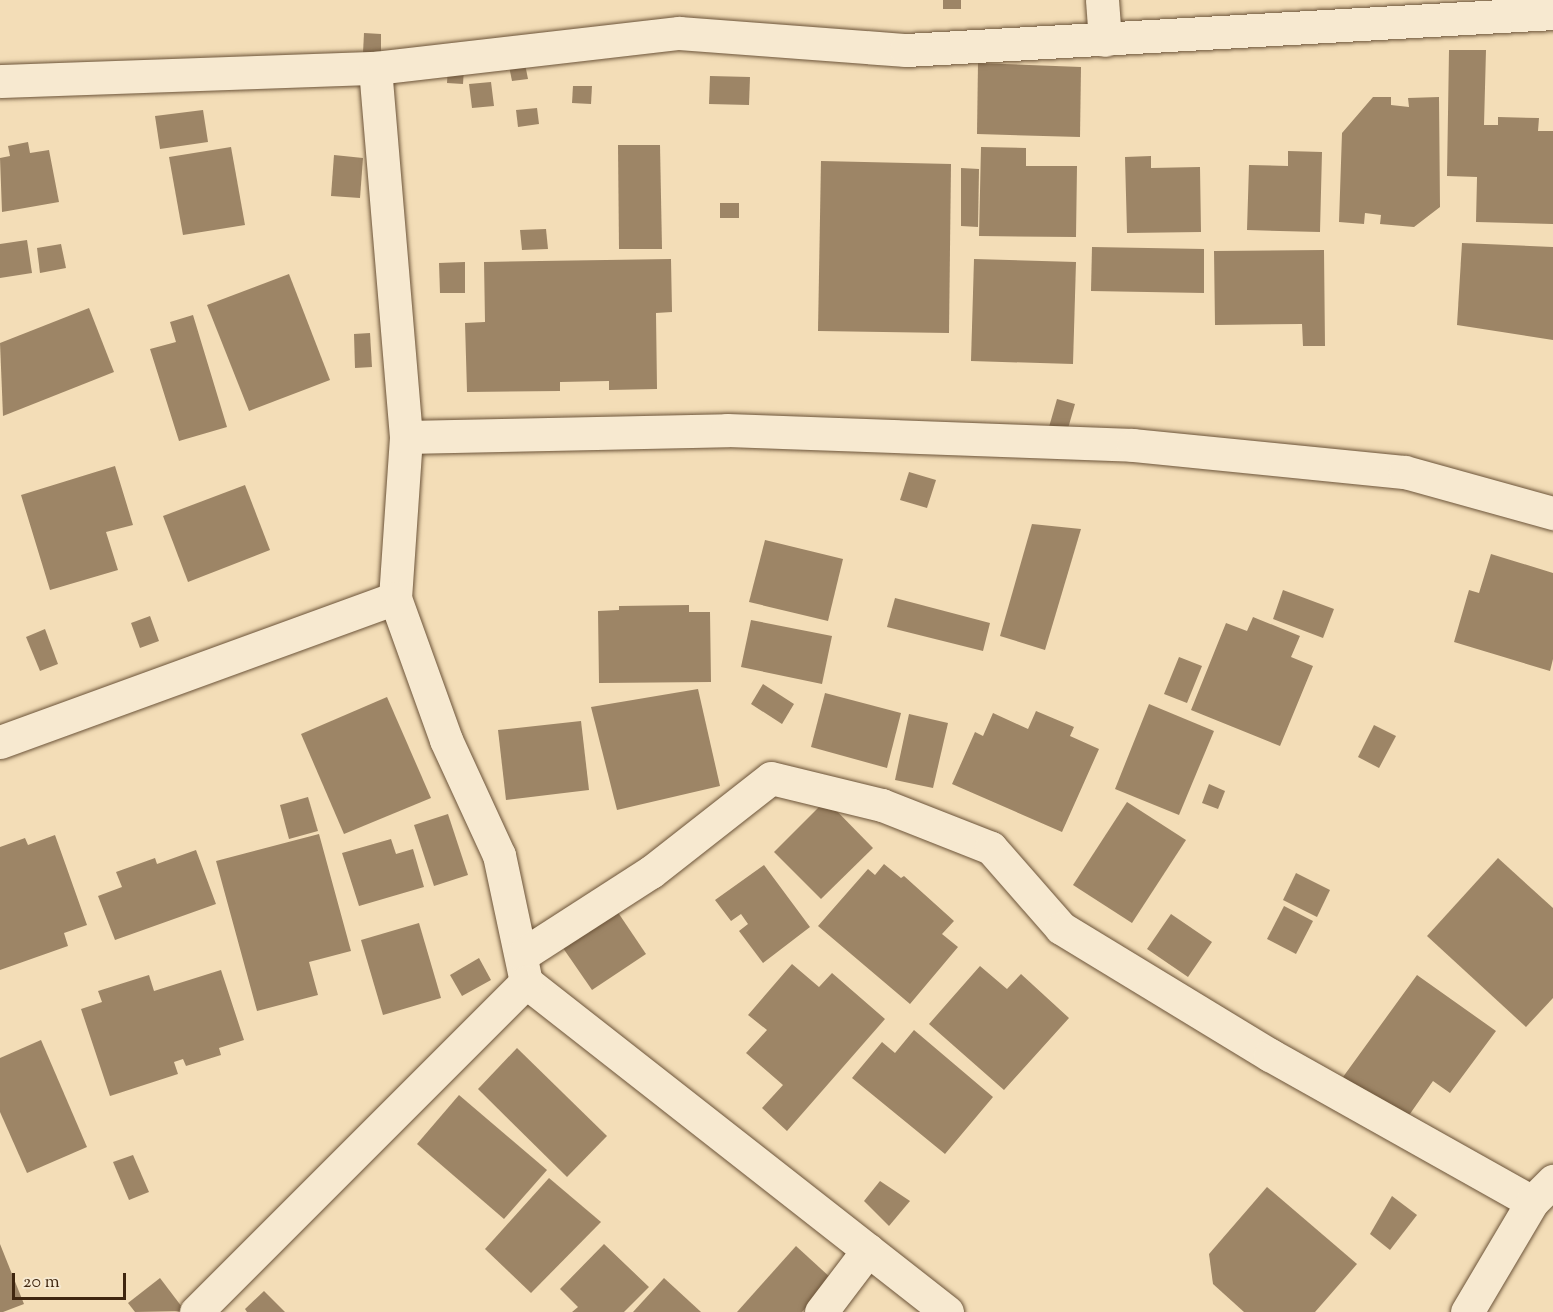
<!DOCTYPE html>
<style>
body{margin:0}
#map{position:relative;width:1553px;height:1312px;overflow:hidden;background:#f3ddb7;font-family:"Sorts Mill Goudy",serif}
div>[style]{position:absolute}
.building>*{inset:0;background:#9d8566}
.roads{filter:drop-shadow(0 0 2px #6c5439) drop-shadow(0 0 2px #6c5439)}
.minor>*{height:33px;margin:-16.5px;padding:0 16.5px;transform-origin:16.5px;border-radius:16.5px;background:#f7e9d0}
span{translate:-50% -50%;white-space:nowrap;text-align:center;line-height:1.15;-webkit-text-stroke:4.5px #f7e9d0;paint-order:stroke}
.scale{position:absolute;left:12px;top:1273px;width:114px;height:27px;box-sizing:border-box;border:3px solid #3f260f;border-top:0;padding-left:8px;font-size:18px;line-height:21px;white-space:nowrap;color:#3f260f;-webkit-text-stroke:4px #f7e9d0;paint-order:stroke}
</style>
<div id="map">
<div class="building">
<div style="clip-path:polygon(943px 0,961px 0,961px 9px,943px 9px)"></div>
<div style="clip-path:polygon(364px 33px,381px 34px,381px 53px,363px 53px)"></div>
<div style="clip-path:polygon(1449px 50px,1486px 50px,1484px 125px,1498px 125px,1498px 117px,1539px 118px,1538px 131px,1553px 131px,1553px 224px,1476px 222px,1477px 177px,1447px 176px)"></div>
<div style="clip-path:polygon(523px 54px,528px 79px,512px 81px,507px 56px)"></div>
<div style="clip-path:polygon(978px 63px,1081px 67px,1080px 137px,977px 134px)"></div>
<div style="clip-path:polygon(448px 67px,464px 68px,463px 84px,447px 83px)"></div>
<div style="clip-path:polygon(710px 76px,750px 77px,749px 105px,709px 104px)"></div>
<div style="clip-path:polygon(491px 82px,494px 106px,472px 108px,469px 84px)"></div>
<div style="clip-path:polygon(573px 86px,592px 86px,591px 104px,572px 103px)"></div>
<div style="clip-path:polygon(1373px 97px,1391px 97px,1391px 105px,1409px 107px,1408px 98px,1439px 97px,1440px 207px,1414px 227px,1380px 224px,1381px 215px,1365px 213px,1364px 224px,1339px 222px,1342px 133px)"></div>
<div style="clip-path:polygon(537px 108px,539px 124px,518px 127px,516px 110px)"></div>
<div style="clip-path:polygon(203px 110px,208px 142px,160px 149px,155px 116px)"></div>
<div style="clip-path:polygon(28px 142px,30px 153px,49px 150px,59px 202px,2px 212px,0 158px,10px 156px,8px 146px)"></div>
<div style="clip-path:polygon(618px 145px,660px 145px,662px 249px,619px 249px)"></div>
<div style="clip-path:polygon(231px 147px,245px 225px,183px 235px,169px 157px)"></div>
<div style="clip-path:polygon(981px 147px,1026px 148px,1026px 166px,1077px 166px,1076px 237px,979px 236px)"></div>
<div style="clip-path:polygon(1288px 151px,1322px 152px,1320px 232px,1247px 230px,1249px 165px,1288px 166px)"></div>
<div style="clip-path:polygon(334px 155px,363px 158px,360px 198px,331px 196px)"></div>
<div style="clip-path:polygon(1151px 156px,1151px 168px,1200px 167px,1201px 232px,1127px 233px,1125px 157px)"></div>
<div style="clip-path:polygon(821px 161px,951px 164px,949px 333px,818px 331px)"></div>
<div style="clip-path:polygon(961px 168px,979px 169px,978px 227px,961px 226px)"></div>
<div style="clip-path:polygon(720px 203px,739px 203px,739px 218px,720px 218px)"></div>
<div style="clip-path:polygon(546px 229px,548px 249px,522px 250px,520px 230px)"></div>
<div style="clip-path:polygon(27px 240px,32px 273px,0 278px,0 244px)"></div>
<div style="clip-path:polygon(1462px 243px,1553px 247px,1553px 340px,1457px 325px)"></div>
<div style="clip-path:polygon(61px 244px,66px 268px,40px 273px,37px 248px)"></div>
<div style="clip-path:polygon(1092px 247px,1204px 249px,1204px 293px,1091px 291px)"></div>
<div style="clip-path:polygon(1324px 250px,1325px 346px,1303px 346px,1302px 324px,1215px 325px,1214px 251px)"></div>
<div style="clip-path:polygon(671px 259px,672px 312px,656px 313px,657px 389px,609px 390px,609px 381px,560px 382px,560px 391px,467px 392px,465px 323px,485px 322px,484px 262px)"></div>
<div style="clip-path:polygon(974px 259px,1076px 262px,1073px 364px,971px 361px)"></div>
<div style="clip-path:polygon(465px 262px,465px 293px,440px 293px,439px 263px)"></div>
<div style="clip-path:polygon(289px 274px,330px 380px,249px 411px,207px 305px)"></div>
<div style="clip-path:polygon(89px 308px,114px 372px,3px 416px,0 343px)"></div>
<div style="clip-path:polygon(193px 315px,227px 427px,179px 441px,150px 349px,176px 342px,170px 322px)"></div>
<div style="clip-path:polygon(370px 333px,372px 367px,355px 368px,354px 334px)"></div>
<div style="clip-path:polygon(1057px 399px,1075px 404px,1067px 432px,1049px 427px)"></div>
<div style="clip-path:polygon(115px 466px,133px 525px,106px 532px,118px 570px,50px 590px,21px 495px)"></div>
<div style="clip-path:polygon(909px 472px,936px 480px,927px 508px,900px 500px)"></div>
<div style="clip-path:polygon(245px 485px,270px 550px,188px 582px,163px 516px)"></div>
<div style="clip-path:polygon(1032px 524px,1081px 529px,1045px 650px,1000px 636px)"></div>
<div style="clip-path:polygon(765px 540px,843px 559px,828px 621px,749px 602px)"></div>
<div style="clip-path:polygon(1491px 554px,1553px 573px,1553px 659px,1550px 671px,1454px 642px,1469px 590px,1479px 593px)"></div>
<div style="clip-path:polygon(1283px 590px,1334px 609px,1323px 638px,1273px 619px)"></div>
<div style="clip-path:polygon(895px 598px,990px 623px,983px 651px,887px 627px)"></div>
<div style="clip-path:polygon(689px 605px,689px 612px,710px 612px,711px 682px,599px 683px,598px 611px,619px 610px,619px 606px)"></div>
<div style="clip-path:polygon(150px 616px,159px 641px,140px 648px,131px 623px)"></div>
<div style="clip-path:polygon(1253px 617px,1300px 636px,1291px 657px,1313px 666px,1280px 746px,1191px 710px,1226px 623px,1247px 631px)"></div>
<div style="clip-path:polygon(751px 620px,832px 636px,822px 684px,741px 667px)"></div>
<div style="clip-path:polygon(45px 629px,58px 664px,40px 671px,26px 637px)"></div>
<div style="clip-path:polygon(1179px 657px,1202px 666px,1187px 703px,1164px 694px)"></div>
<div style="clip-path:polygon(763px 684px,794px 704px,782px 724px,751px 704px)"></div>
<div style="clip-path:polygon(698px 689px,720px 786px,617px 810px,591px 707px)"></div>
<div style="clip-path:polygon(825px 693px,901px 713px,887px 768px,811px 747px)"></div>
<div style="clip-path:polygon(387px 697px,431px 798px,344px 834px,301px 734px)"></div>
<div style="clip-path:polygon(1149px 704px,1214px 731px,1179px 815px,1115px 789px)"></div>
<div style="clip-path:polygon(1036px 711px,1074px 727px,1070px 736px,1099px 749px,1062px 832px,952px 784px,975px 732px,983px 736px,993px 713px,1028px 729px)"></div>
<div style="clip-path:polygon(909px 714px,948px 723px,933px 788px,895px 780px)"></div>
<div style="clip-path:polygon(581px 721px,589px 790px,506px 800px,498px 730px)"></div>
<div style="clip-path:polygon(1374px 725px,1396px 736px,1379px 768px,1358px 757px)"></div>
<div style="clip-path:polygon(1209px 784px,1225px 791px,1218px 809px,1202px 803px)"></div>
<div style="clip-path:polygon(308px 797px,318px 831px,289px 839px,280px 805px)"></div>
<div style="clip-path:polygon(826px 800px,873px 848px,821px 899px,774px 852px)"></div>
<div style="clip-path:polygon(1127px 802px,1186px 840px,1132px 923px,1073px 885px)"></div>
<div style="clip-path:polygon(448px 814px,468px 875px,434px 886px,414px 825px)"></div>
<div style="clip-path:polygon(319px 834px,351px 951px,309px 962px,318px 995px,257px 1011px,216px 861px)"></div>
<div style="clip-path:polygon(55px 835px,87px 925px,64px 933px,68px 946px,0 970px,0 847px,25px 838px,28px 845px)"></div>
<div style="clip-path:polygon(391px 839px,396px 854px,413px 849px,424px 887px,359px 906px,342px 853px)"></div>
<div style="clip-path:polygon(196px 850px,216px 904px,115px 940px,98px 896px,122px 887px,116px 872px,155px 858px,157px 864px)"></div>
<div style="clip-path:polygon(1498px 858px,1553px 908px,1553px 998px,1526px 1027px,1427px 936px)"></div>
<div style="clip-path:polygon(884px 864px,901px 878px,904px 876px,954px 921px,942px 934px,958px 947px,910px 1004px,818px 926px,868px 869px,875px 875px)"></div>
<div style="clip-path:polygon(764px 865px,810px 927px,763px 963px,739px 931px,748px 924px,741px 914px,731px 921px,715px 900px)"></div>
<div style="clip-path:polygon(1296px 873px,1330px 890px,1317px 917px,1283px 900px)"></div>
<div style="clip-path:polygon(1284px 906px,1313px 921px,1296px 954px,1267px 939px)"></div>
<div style="clip-path:polygon(617px 911px,646px 954px,592px 990px,563px 948px)"></div>
<div style="clip-path:polygon(1171px 914px,1212px 942px,1188px 977px,1147px 949px)"></div>
<div style="clip-path:polygon(419px 923px,441px 998px,383px 1015px,361px 940px)"></div>
<div style="clip-path:polygon(479px 958px,491px 980px,462px 996px,450px 975px)"></div>
<div style="clip-path:polygon(792px 964px,819px 987px,832px 973px,885px 1019px,787px 1131px,762px 1108px,783px 1085px,746px 1053px,767px 1030px,748px 1015px)"></div>
<div style="clip-path:polygon(980px 966px,1007px 989px,1021px 974px,1069px 1018px,1004px 1090px,929px 1024px)"></div>
<div style="clip-path:polygon(221px 970px,244px 1040px,219px 1048px,221px 1055px,186px 1066px,183px 1059px,174px 1062px,178px 1074px,110px 1096px,81px 1009px,102px 1002px,98px 991px,149px 975px,154px 991px)"></div>
<div style="clip-path:polygon(1417px 975px,1496px 1031px,1450px 1093px,1433px 1081px,1405px 1121px,1343px 1077px)"></div>
<div style="clip-path:polygon(914px 1030px,993px 1097px,945px 1154px,852px 1078px,882px 1042px,895px 1053px)"></div>
<div style="clip-path:polygon(41px 1040px,87px 1147px,27px 1173px,0 1112px,0 1058px)"></div>
<div style="clip-path:polygon(517px 1048px,607px 1136px,567px 1177px,478px 1089px)"></div>
<div style="clip-path:polygon(459px 1095px,547px 1170px,504px 1219px,417px 1144px)"></div>
<div style="clip-path:polygon(133px 1155px,149px 1192px,129px 1200px,113px 1162px)"></div>
<div style="clip-path:polygon(549px 1178px,601px 1222px,531px 1293px,485px 1249px)"></div>
<div style="clip-path:polygon(880px 1181px,910px 1201px,889px 1226px,864px 1201px)"></div>
<div style="clip-path:polygon(1267px 1187px,1357px 1264px,1315px 1312px,1244px 1312px,1213px 1284px,1209px 1254px)"></div>
<div style="clip-path:polygon(1392px 1196px,1417px 1215px,1390px 1250px,1370px 1234px)"></div>
<div style="clip-path:polygon(0 1244px,24px 1304px,3px 1312px,0 1312px)"></div>
<div style="clip-path:polygon(604px 1244px,649px 1287px,624px 1312px,572px 1312px,578px 1307px,560px 1289px)"></div>
<div style="clip-path:polygon(796px 1246px,832px 1279px,802px 1312px,737px 1312px)"></div>
<div style="clip-path:polygon(160px 1278px,185px 1311px,135px 1312px,128px 1303px)"></div>
<div style="clip-path:polygon(664px 1278px,701px 1312px,633px 1312px)"></div>
<div style="clip-path:polygon(264px 1291px,285px 1312px,247px 1312px,245px 1309px)"></div>
</div>
<div class="roads">
<div class="minor">
<div style="left:1102px;top:0;width:40px;rotate:85.7deg"></div>
<div style="left:375px;top:68px;width:370px;rotate:85.2deg"></div>
<div style="left:406px;top:437px;width:161px;rotate:93.9deg"></div>
<div style="left:395px;top:598px;width:151px;rotate:70.2deg"></div>
<div style="left:446px;top:740px;width:127px;rotate:65.3deg"></div>
<div style="left:499px;top:855px;width:130px;rotate:78deg"></div>
<div style="left:526px;top:982px;width:535px;rotate:38.09deg"></div>
<div style="left:0;top:81px;width:375px;rotate:-2deg"></div>
<div style="left:375px;top:68px;width:306px;rotate:-6.6deg"></div>
<div style="left:679px;top:33px;width:228px;rotate:4.3deg"></div>
<div style="left:906px;top:50px;width:648px;rotate:-3.27deg"></div>
<div style="left:406px;top:437px;width:321px;rotate:-1.2deg"></div>
<div style="left:727px;top:430px;width:406px;rotate:2.1deg"></div>
<div style="left:1133px;top:445px;width:273px;rotate:5.7deg"></div>
<div style="left:1405px;top:472px;width:154px;rotate:15.5deg"></div>
<div style="left:0;top:742px;width:420px;rotate:-20deg"></div>
<div style="left:522px;top:955px;width:153px;rotate:-32.8deg"></div>
<div style="left:651px;top:872px;width:152px;rotate:-38.1deg"></div>
<div style="left:771px;top:778px;width:114px;rotate:13.7deg"></div>
<div style="left:882px;top:805px;width:117px;rotate:21.5deg"></div>
<div style="left:991px;top:848px;width:106px;rotate:48.8deg"></div>
<div style="left:1061px;top:928px;width:245px;rotate:31.3deg"></div>
<div style="left:1270px;top:1055px;width:300px;rotate:29.3deg"></div>
<div style="left:196px;top:1312px;width:467px;rotate:-45deg"></div>
<div style="left:821px;top:1312px;width:78px;rotate:-52.8deg"></div>
<div style="left:1467px;top:1312px;width:128px;rotate:-59.4deg"></div>
<div style="left:1532px;top:1202px;width:30px;rotate:-45deg"></div>
</div>
</div>
<div class="scale">20 m</div>
</div>
